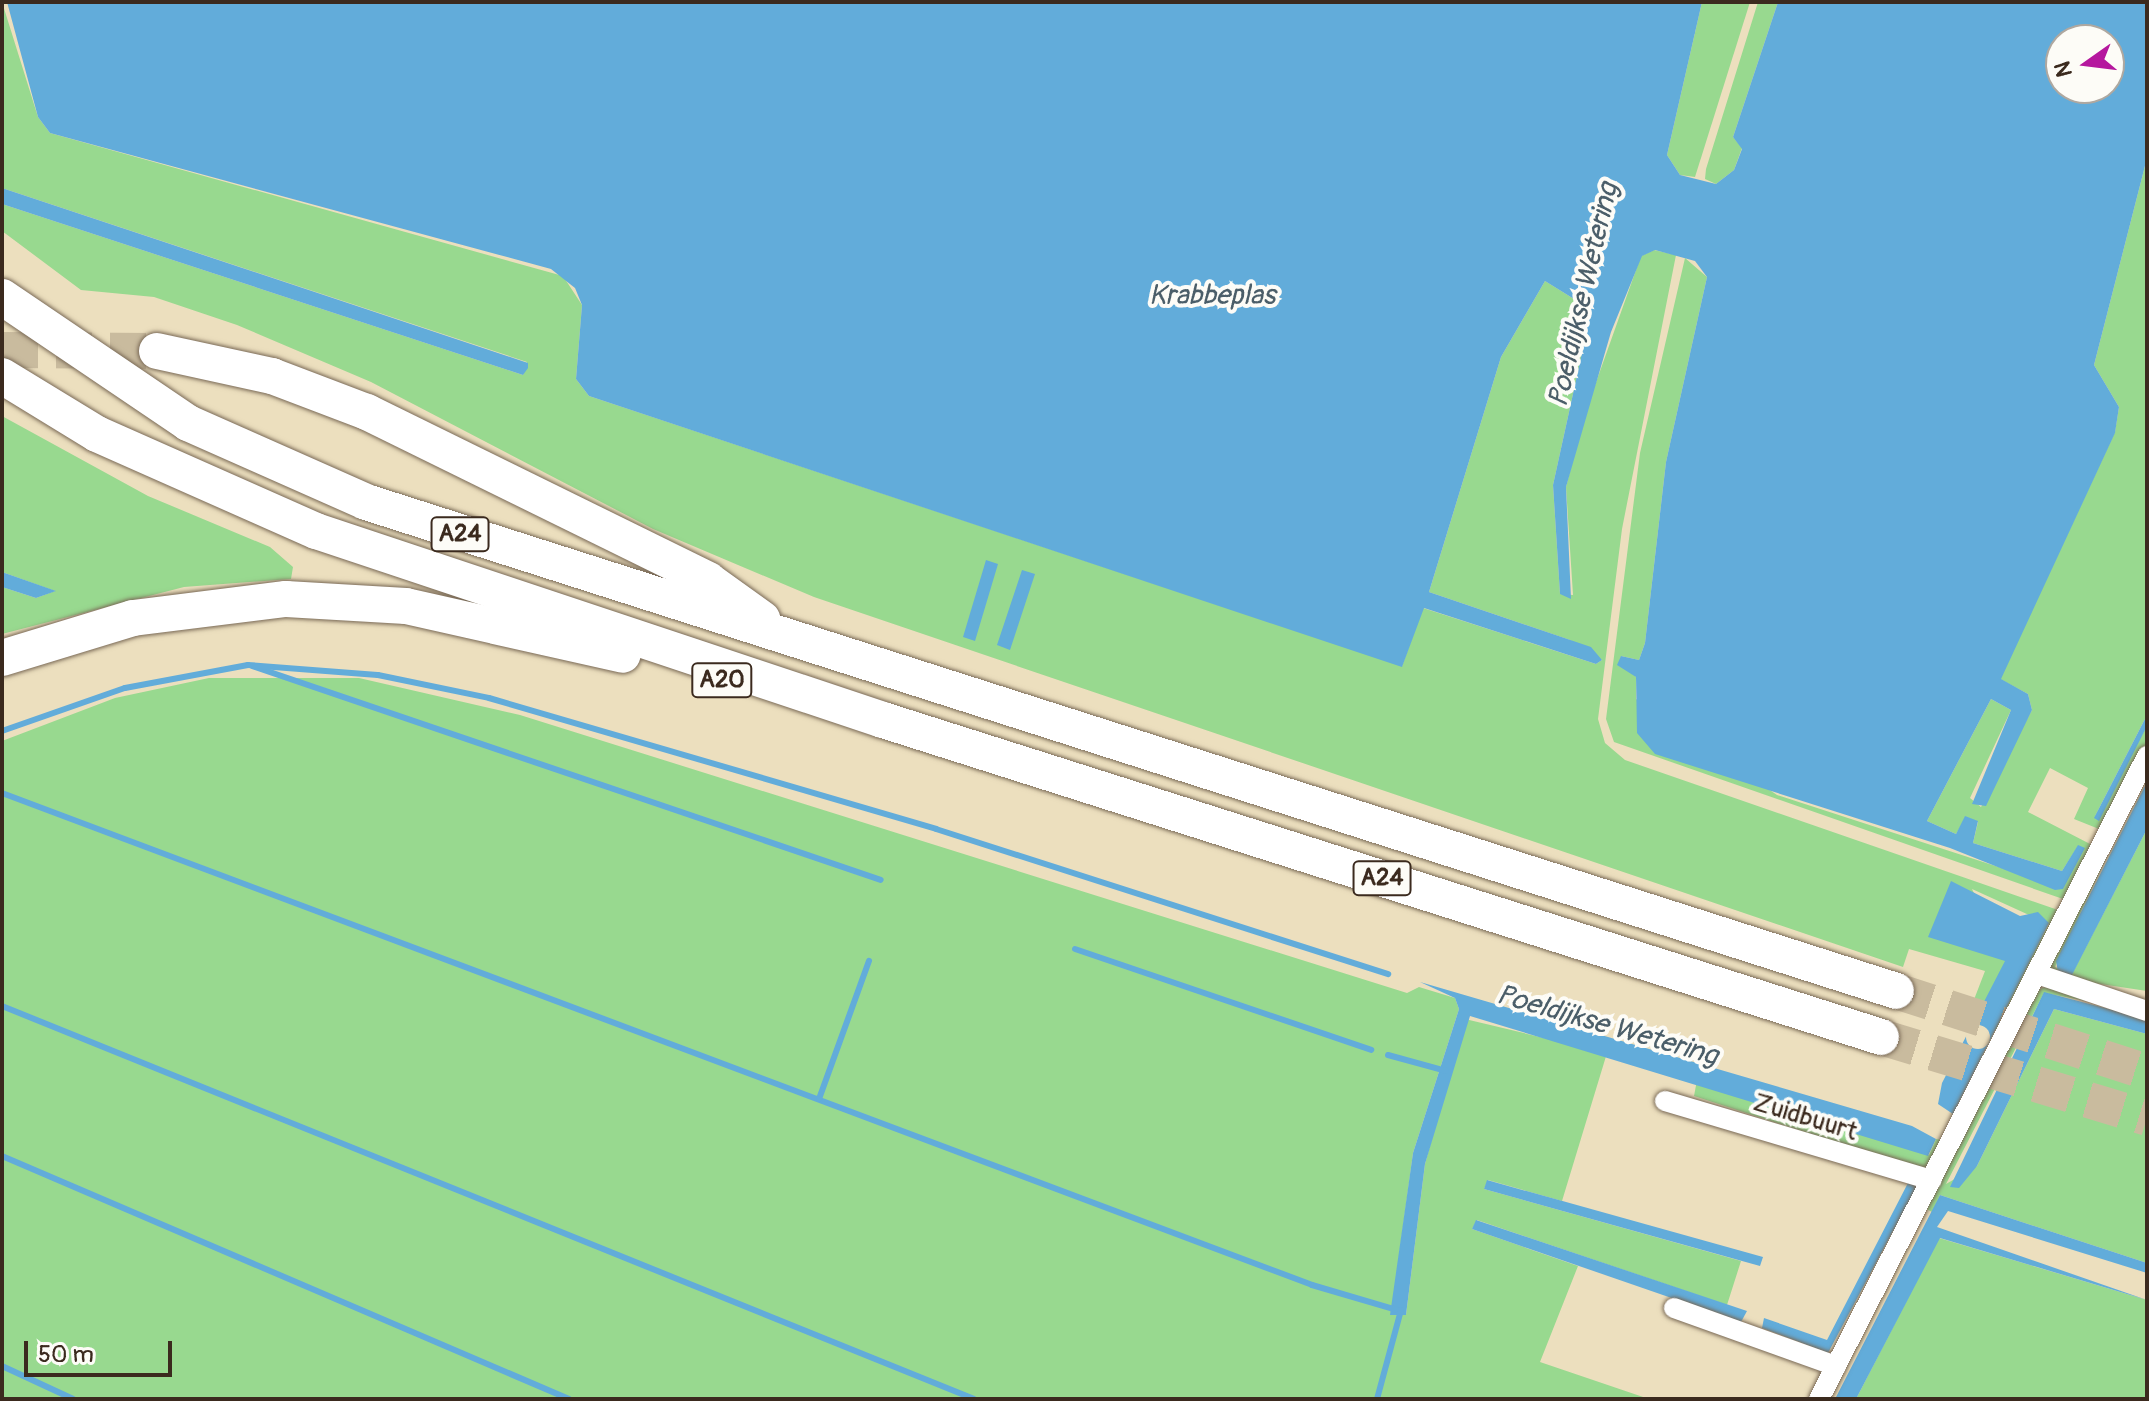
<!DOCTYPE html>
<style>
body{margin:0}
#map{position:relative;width:2149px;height:1401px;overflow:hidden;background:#ecdfbe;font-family:Pangolin,sans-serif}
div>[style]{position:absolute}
.green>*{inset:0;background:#98d98f}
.water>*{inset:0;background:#62acda}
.pier>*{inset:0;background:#ecdfbe}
.round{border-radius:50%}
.stream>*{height:6px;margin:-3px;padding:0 3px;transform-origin:3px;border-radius:3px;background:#62acda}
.motorway-tunnel>*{height:36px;margin-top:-18px;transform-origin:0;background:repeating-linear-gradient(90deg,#c9bb9e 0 36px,transparent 0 54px)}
.roads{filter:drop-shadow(0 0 2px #796956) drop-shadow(0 0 2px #796956)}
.minor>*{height:20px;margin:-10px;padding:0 10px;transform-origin:10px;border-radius:10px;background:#fff}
.motorway>*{height:36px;margin:-18px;padding:0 18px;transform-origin:18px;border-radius:18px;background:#fff}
span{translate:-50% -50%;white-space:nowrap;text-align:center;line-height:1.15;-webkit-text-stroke:8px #fdfcf7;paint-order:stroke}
.shield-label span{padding:2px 6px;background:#fdfcf7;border:2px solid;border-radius:6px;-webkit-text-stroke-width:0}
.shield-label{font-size:24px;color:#3b2a1e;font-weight:700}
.street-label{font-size:26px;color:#3b2a1e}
.water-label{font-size:28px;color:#4b5e69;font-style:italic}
.frame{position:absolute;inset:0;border:4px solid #3b2a1e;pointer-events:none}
.north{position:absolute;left:2045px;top:24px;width:80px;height:80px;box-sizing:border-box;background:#fdfcf7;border:2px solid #afa8a0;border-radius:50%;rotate:256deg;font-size:22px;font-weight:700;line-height:32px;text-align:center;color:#3b2a1e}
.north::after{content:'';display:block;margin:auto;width:28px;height:36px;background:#b5179e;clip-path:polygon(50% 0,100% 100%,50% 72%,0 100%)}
.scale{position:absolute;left:24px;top:1341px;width:148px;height:36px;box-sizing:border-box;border:4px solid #3b2a1e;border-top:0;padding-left:10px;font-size:24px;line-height:28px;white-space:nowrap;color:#3b2a1e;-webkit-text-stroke:6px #fdfcf7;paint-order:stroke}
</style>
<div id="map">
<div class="green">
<div style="clip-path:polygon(2px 2px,38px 117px,50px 133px,563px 276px,582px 305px,576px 379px,589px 396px,1402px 666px,1423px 608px,1596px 664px,1602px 660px,1570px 640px,1429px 592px,1501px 357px,1545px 281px,1574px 299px,1587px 330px,1553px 485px,1560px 594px,1573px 595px,1566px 487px,1584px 416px,1641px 256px,1654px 250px,1676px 255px,1622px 529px,1598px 719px,1605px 743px,1625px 760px,2058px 910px,1996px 1030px,1992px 1030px,2049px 924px,1972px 889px,2006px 961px,1975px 1023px,1970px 1010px,1985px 971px,1909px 949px,1903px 967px,814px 597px,653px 529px,371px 382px,237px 325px,154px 297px,81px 290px,2px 231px,2px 204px,523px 375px,527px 362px,2px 188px)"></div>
<div style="clip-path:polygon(1702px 2px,1750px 2px,1695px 177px,1680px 175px,1667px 155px)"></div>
<div style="clip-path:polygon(1758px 2px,1778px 2px,1733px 137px,1742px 148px,1734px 170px,1716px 184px,1705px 179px,1706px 169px)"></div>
<div style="clip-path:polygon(2147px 158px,2147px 715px,2094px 818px,2147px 726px,2147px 742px,2099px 829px,2074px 819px,2088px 788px,2050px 768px,2028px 812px,2092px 845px,2063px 899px,1614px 742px,1606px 719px,1640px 453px,1685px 258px,1707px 277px,1666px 462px,1645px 643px,1639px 660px,1621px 656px,1636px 677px,1636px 699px,1777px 795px,2063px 888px,2078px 846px,2062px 871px,1973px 843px,1978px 822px,1966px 817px,1956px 834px,1927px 821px,1991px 699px,2011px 710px,1970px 798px,1981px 807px,2032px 710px,2028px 694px,2000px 679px,2115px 432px,2119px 407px,2094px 365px)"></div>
<div style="clip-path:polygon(2px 416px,148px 496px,270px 547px,293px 567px,291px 579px,184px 587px,2px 634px,2px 587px,36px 598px,55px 591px,2px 572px)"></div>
<div style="clip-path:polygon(209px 678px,359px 678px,520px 715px,1407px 993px,1419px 987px,1455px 998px,1459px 1009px,1413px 1153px,1391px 1315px,1406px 1315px,1425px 1164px,1465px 1019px,1607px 1053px,1562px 1201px,1488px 1180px,1484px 1189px,1741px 1261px,1727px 1305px,1477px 1220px,1472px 1229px,1578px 1266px,1540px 1362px,1649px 1399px,2px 1399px,2px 741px,115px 698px)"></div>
<div style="clip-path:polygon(2147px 771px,2055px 967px,2072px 974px,2147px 829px,2147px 991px,2054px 977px,2050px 967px)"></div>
<div style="clip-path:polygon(2047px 986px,2092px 1002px,2044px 993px,1946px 1184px,1977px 1166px,2054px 1009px,2147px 1034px,2147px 1263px,1940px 1195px,1932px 1212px,1925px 1208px,2036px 991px)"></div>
<div style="clip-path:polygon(1697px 1080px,1929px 1155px,1936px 1139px,1943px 1140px,1928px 1172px,1694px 1096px)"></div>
<div style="clip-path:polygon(1939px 1238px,2147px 1300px,2147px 1399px,1856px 1399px)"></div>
</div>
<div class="water">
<div style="clip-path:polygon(evenodd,7px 2px,1702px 2px,1667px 155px,1680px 175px,1716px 184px,1734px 170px,1742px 149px,1733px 137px,1778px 2px,2147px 2px,2147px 158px,2094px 365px,2119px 407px,2115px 433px,2001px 679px,2028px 694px,2032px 710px,1994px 789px,1986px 806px,1972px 804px,2011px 710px,1991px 699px,1927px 821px,1956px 834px,1965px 816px,1978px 821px,1973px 843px,2062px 871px,2078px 845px,2085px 848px,2063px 889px,2055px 890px,1950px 848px,1655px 754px,1637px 733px,1636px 677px,1617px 665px,1621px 656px,1639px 660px,1645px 643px,1666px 462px,1707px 277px,1695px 261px,1655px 250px,1642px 256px,1611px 332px,1566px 487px,1571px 599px,1560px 594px,1553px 485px,1587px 330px,1574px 299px,1545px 281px,1501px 357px,1429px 592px,1591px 647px,1602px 660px,1596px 664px,1424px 608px,1402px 667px,589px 396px,576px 379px,582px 305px,575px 288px,551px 269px,50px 133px,38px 117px,7px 2px,2061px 40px,2109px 40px,2109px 88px,2061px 88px,2061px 40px)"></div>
<div style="clip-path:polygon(2px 188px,528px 363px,528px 368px,523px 375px,2px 204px)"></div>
<div style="clip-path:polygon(986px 560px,998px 564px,975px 641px,963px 637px)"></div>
<div style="clip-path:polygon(1022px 570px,1035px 574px,1010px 650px,997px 645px)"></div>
<div style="clip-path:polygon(2px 572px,56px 591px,36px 598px,2px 587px)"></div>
<div style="clip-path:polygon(2147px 715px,2147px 726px,2099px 821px,2094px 818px)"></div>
<div style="clip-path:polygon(2147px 782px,2147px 829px,2072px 975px,2058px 972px,2056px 961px)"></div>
<div style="clip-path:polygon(1951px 881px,2020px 916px,2038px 912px,2049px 923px,1953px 1114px,1938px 1104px,1942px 1083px,2005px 961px,1928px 937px)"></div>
<div style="clip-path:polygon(1420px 982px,1912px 1126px,1936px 1139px,1928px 1156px,1470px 1016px,1425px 1164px,1406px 1315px,1390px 1315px,1413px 1153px,1459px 1009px,1455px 998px)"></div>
<div style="clip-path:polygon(2044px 992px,2147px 1019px,2147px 1034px,2054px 1009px,1977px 1166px,1959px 1188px,1950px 1187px)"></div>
<div style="clip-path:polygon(1487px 1180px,1763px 1257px,1760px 1266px,1484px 1189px)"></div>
<div style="clip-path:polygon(1909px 1181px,1917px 1186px,1828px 1353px,1762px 1328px,1764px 1318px,1827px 1340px)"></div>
<div style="clip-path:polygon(1940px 1195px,2147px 1263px,2147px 1273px,1948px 1211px,1937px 1227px,2147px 1300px,1940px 1238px,1856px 1399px,1835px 1399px)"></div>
<div style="clip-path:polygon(1476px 1220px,1747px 1311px,1741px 1322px,1472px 1229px)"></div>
</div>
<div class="pier">
<div class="round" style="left:1966px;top:1025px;width:24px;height:24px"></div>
</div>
<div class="stream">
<div style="left:252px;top:666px;width:664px;rotate:18.79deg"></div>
<div style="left:2px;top:731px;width:130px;rotate:-19.3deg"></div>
<div style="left:125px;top:688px;width:125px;rotate:-10.6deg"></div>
<div style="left:248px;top:665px;width:130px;rotate:4.4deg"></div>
<div style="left:378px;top:675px;width:113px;rotate:11.7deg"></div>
<div style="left:489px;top:698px;width:466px;rotate:16.3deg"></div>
<div style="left:936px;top:829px;width:475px;rotate:17.8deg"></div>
<div style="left:2px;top:793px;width:1399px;rotate:20.58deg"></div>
<div style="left:1312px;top:1285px;width:89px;rotate:16.4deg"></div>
<div style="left:1075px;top:949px;width:313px;rotate:18.8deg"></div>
<div style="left:2px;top:1006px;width:1048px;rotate:22.01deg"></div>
<div style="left:1388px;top:1055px;width:60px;rotate:15.4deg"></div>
<div style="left:819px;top:1099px;width:147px;rotate:-70.1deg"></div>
<div style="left:2px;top:1156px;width:617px;rotate:23.2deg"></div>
<div style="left:2px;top:1366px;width:78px;rotate:24.9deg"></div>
<div style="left:1377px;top:1399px;width:92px;rotate:-74.9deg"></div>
</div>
<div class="motorway-tunnel">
<div style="left:2px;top:350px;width:155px;rotate:0.4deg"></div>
<div style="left:1896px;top:991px;width:264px;rotate:17.9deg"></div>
<div style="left:1881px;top:1037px;width:278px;rotate:16.9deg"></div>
</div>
<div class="roads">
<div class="minor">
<div style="left:2037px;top:974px;width:116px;rotate:18.6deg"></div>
<div style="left:1665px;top:1101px;width:278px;rotate:16.5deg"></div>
<div style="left:1674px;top:1308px;width:172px;rotate:19.7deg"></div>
<div style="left:1819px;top:1399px;width:722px;rotate:-62.97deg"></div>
</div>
<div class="motorway">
<div style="left:2px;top:297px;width:225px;rotate:34.1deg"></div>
<div style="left:188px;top:423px;width:195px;rotate:23.9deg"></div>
<div style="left:366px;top:502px;width:1606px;rotate:17.72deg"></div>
<div style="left:157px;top:351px;width:118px;rotate:12.3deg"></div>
<div style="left:272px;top:376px;width:102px;rotate:20.8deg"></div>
<div style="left:367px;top:412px;width:380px;rotate:26.2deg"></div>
<div style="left:708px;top:580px;width:67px;rotate:35.8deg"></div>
<div style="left:2px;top:376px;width:111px;rotate:31.4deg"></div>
<div style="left:97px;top:434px;width:240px;rotate:23.9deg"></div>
<div style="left:316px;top:531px;width:598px;rotate:18.43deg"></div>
<div style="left:883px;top:720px;width:1047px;rotate:17.62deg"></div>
<div style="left:2px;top:658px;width:137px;rotate:-17deg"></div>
<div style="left:133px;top:618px;width:154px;rotate:-7.1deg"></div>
<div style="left:286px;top:599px;width:120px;rotate:3.3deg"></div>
<div style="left:406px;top:606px;width:222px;rotate:12.7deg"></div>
</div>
</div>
<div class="shield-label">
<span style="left:460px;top:534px">A24</span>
<span style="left:722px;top:680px">A20</span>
<span style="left:1382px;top:878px">A24</span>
</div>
<div class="street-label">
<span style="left:1805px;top:1118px;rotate:17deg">Zuidbuurt</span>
</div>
<div class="water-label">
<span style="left:1584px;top:295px;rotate:-77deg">Poeldijkse Wetering</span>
<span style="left:1212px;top:296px">Krabbeplas</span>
<span style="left:1607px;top:1026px;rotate:16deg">Poeldijkse Wetering</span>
</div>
<div class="frame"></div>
<div class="north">N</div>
<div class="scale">50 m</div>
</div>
